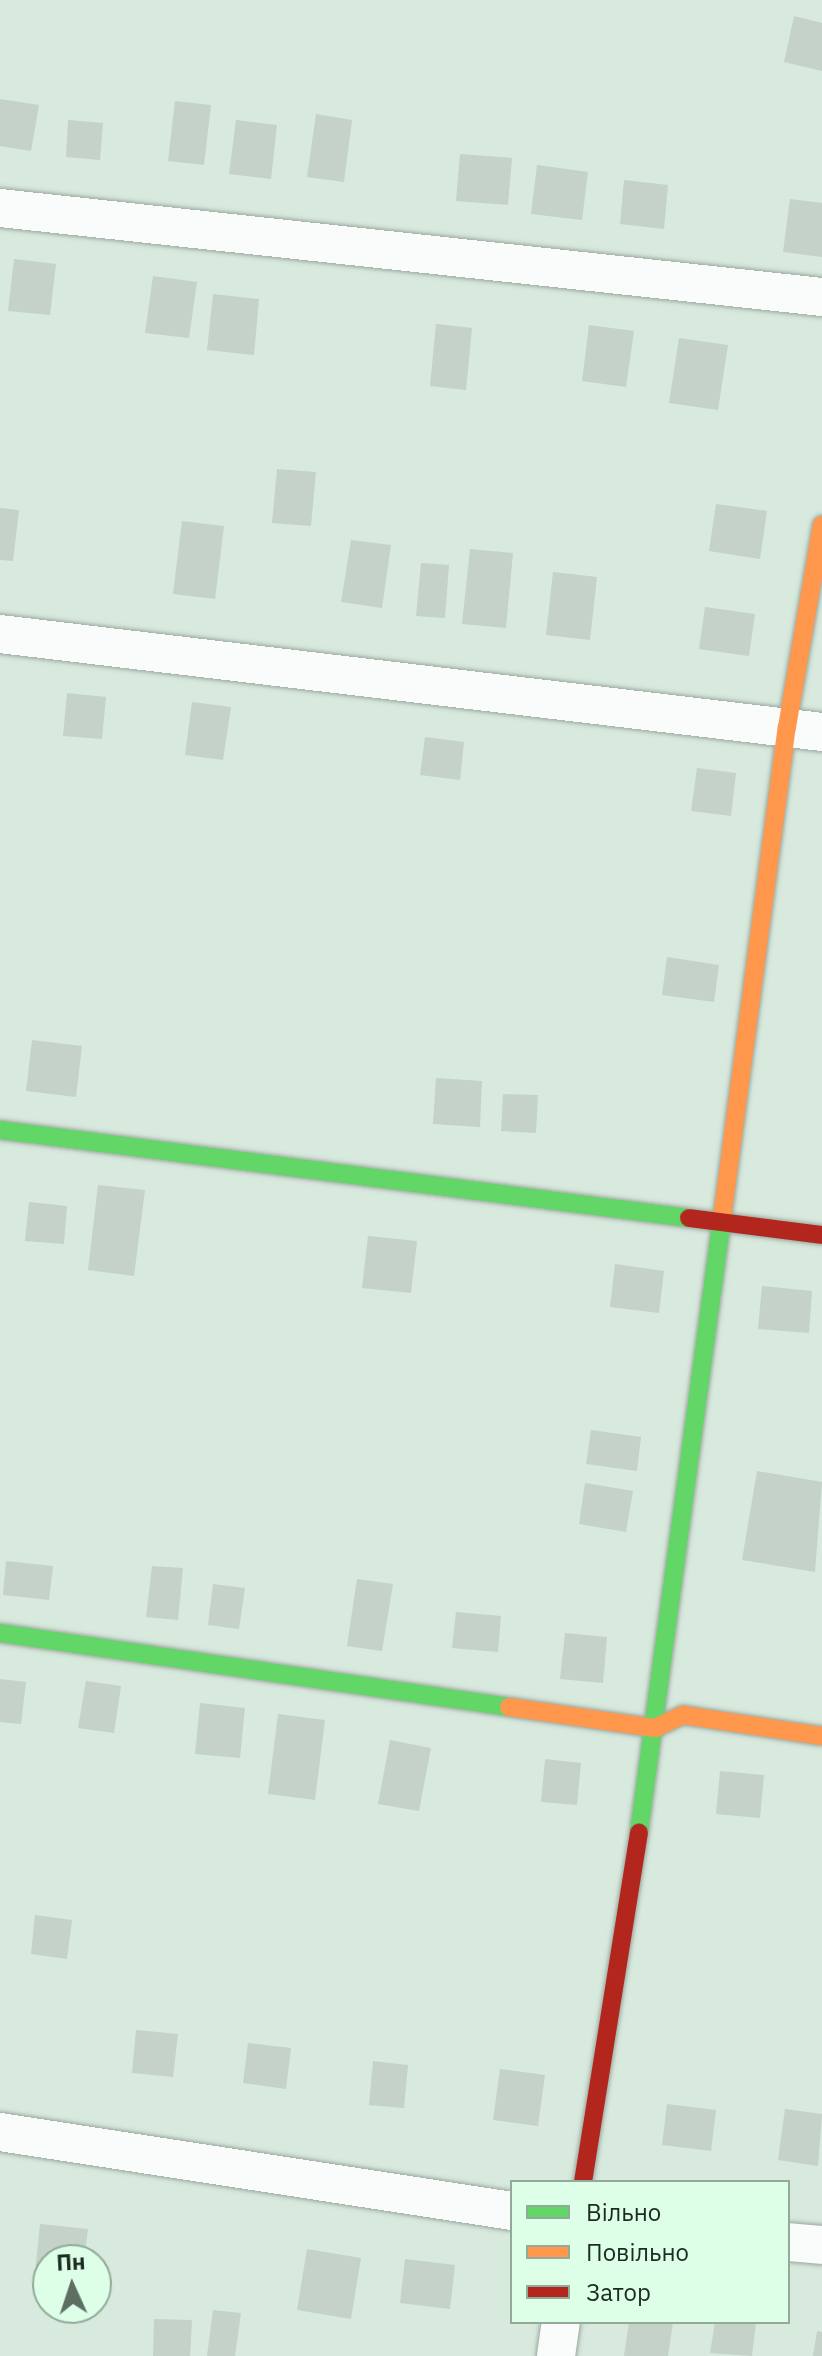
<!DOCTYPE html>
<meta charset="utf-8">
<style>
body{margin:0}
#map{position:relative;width:822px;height:2356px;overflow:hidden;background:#d8e9dd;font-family:"IBM Plex Sans",sans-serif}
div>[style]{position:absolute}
.building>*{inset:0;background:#c4d2c8}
.roads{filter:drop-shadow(0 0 2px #9ba89f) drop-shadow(0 0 2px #9ba89f)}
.street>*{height:38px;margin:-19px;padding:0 19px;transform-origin:19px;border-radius:19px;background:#f9fcfa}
.fast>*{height:18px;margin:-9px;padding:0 9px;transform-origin:9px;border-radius:9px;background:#63d668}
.slow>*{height:18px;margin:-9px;padding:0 9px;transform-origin:9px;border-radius:9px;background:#ff974d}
.jam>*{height:18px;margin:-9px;padding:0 9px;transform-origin:9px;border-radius:9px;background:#b3261e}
span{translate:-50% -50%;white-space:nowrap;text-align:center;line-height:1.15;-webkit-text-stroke:7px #ddffe8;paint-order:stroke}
.legend{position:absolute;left:510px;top:2180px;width:280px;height:144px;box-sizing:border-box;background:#ddffe8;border:2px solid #91aa99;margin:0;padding:10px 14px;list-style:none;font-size:24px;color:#1e2b22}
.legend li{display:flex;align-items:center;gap:16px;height:40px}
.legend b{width:40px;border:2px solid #91aa99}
.north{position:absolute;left:32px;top:2244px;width:80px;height:80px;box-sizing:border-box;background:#ddffe8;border:2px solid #91aa99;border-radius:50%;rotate:357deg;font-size:22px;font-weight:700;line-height:32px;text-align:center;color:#1e2b22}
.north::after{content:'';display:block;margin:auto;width:28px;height:36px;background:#5f6e63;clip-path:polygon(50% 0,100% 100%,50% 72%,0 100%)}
</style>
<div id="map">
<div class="building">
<div style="clip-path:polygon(794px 16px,822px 23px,822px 71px,784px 62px)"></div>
<div style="clip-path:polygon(0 99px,39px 105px,31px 151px,0 146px)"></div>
<div style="clip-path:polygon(175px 101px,211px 105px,204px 165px,168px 161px)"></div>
<div style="clip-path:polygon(316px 114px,352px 120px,344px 182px,307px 177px)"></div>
<div style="clip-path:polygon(68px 120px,103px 123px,100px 160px,66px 157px)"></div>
<div style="clip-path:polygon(236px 120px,277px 125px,271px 179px,229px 174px)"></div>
<div style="clip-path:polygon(460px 154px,512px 158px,508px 205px,456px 201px)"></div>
<div style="clip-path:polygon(537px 165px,588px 172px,582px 220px,531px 214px)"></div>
<div style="clip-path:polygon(624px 180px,668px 185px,664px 229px,620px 224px)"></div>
<div style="clip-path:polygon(790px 199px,822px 203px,822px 257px,783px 252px)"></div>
<div style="clip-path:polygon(14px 259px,56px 264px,50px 315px,8px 311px)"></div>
<div style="clip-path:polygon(153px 276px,197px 282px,189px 338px,145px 333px)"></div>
<div style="clip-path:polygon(213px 294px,259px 299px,254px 355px,207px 350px)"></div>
<div style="clip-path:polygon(436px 324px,472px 328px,466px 390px,430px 386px)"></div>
<div style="clip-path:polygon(589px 325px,634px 331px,626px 387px,582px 381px)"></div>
<div style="clip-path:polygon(679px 338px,728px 345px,718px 410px,669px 403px)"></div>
<div style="clip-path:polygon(277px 469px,316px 472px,311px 526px,272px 523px)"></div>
<div style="clip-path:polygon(716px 504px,767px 511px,760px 559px,709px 551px)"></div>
<div style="clip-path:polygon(0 508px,19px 510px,13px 561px,0 560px)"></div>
<div style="clip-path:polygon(182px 521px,224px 526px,215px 599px,173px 594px)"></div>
<div style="clip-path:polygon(351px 540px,391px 545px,382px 608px,341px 602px)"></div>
<div style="clip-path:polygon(470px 549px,513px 553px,506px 628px,462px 624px)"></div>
<div style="clip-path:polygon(421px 563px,449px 565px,445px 618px,416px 616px)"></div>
<div style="clip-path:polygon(553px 572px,597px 577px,590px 640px,546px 635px)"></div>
<div style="clip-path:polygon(705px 607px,755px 614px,749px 656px,699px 649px)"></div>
<div style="clip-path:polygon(67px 693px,106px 697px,102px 739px,63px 736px)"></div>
<div style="clip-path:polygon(192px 702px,231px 707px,223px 760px,185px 755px)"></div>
<div style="clip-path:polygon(425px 737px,464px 742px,460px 780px,420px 775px)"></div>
<div style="clip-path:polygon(697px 768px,736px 773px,731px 816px,691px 811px)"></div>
<div style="clip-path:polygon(667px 957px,719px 965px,714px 1002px,662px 995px)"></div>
<div style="clip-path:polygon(32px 1040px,82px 1046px,76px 1097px,26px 1091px)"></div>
<div style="clip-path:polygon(436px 1078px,482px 1081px,480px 1127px,433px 1124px)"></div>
<div style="clip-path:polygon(503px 1094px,538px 1095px,536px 1133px,501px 1131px)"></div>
<div style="clip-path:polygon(98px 1185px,145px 1190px,134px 1276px,88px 1270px)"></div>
<div style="clip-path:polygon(29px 1202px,67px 1206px,64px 1244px,25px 1241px)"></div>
<div style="clip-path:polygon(368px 1236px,417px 1241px,411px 1293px,362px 1288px)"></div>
<div style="clip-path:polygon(615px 1264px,664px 1271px,659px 1313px,610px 1307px)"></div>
<div style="clip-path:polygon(762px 1286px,812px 1291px,809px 1333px,758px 1329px)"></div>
<div style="clip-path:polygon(591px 1430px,641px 1437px,637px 1471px,586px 1464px)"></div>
<div style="clip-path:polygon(757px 1471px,822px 1482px,815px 1572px,742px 1560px)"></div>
<div style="clip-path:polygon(585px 1483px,633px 1491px,626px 1532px,579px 1524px)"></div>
<div style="clip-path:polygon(6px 1561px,53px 1566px,49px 1600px,3px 1595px)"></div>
<div style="clip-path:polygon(152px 1566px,183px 1568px,178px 1620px,146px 1617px)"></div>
<div style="clip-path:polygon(357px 1579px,393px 1584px,382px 1651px,347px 1646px)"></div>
<div style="clip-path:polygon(213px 1584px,245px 1588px,239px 1629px,208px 1625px)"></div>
<div style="clip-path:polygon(456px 1612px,501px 1616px,498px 1652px,452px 1648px)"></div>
<div style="clip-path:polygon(565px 1633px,607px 1637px,603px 1683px,560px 1679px)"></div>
<div style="clip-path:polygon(0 1679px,26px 1682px,21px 1724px,0 1722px)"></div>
<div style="clip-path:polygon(86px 1681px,121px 1686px,114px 1733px,78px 1728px)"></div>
<div style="clip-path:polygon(200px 1703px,245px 1708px,240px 1758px,195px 1754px)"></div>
<div style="clip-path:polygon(278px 1714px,325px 1720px,315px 1800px,268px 1794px)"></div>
<div style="clip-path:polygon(390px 1740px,431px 1748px,419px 1811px,378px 1804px)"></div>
<div style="clip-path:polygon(545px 1759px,581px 1763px,577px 1805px,541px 1802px)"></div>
<div style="clip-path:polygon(720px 1771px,764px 1775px,760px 1818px,716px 1814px)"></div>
<div style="clip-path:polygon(35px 1915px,72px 1920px,67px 1959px,31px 1954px)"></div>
<div style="clip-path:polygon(136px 2030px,178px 2034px,173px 2077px,132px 2073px)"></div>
<div style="clip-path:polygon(248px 2043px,291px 2048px,286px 2089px,243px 2083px)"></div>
<div style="clip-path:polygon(373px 2061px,408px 2065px,404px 2108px,369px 2105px)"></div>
<div style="clip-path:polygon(500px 2069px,545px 2075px,538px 2126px,493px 2120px)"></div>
<div style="clip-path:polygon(667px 2104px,716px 2110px,711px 2151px,662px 2145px)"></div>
<div style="clip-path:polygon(785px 2109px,822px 2114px,818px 2166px,778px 2160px)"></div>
<div style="clip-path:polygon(40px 2224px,88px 2229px,84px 2260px,48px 2260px,48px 2274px,35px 2273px)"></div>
<div style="clip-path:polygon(307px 2249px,361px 2258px,351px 2319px,297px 2310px)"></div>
<div style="clip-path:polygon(405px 2259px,455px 2265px,450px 2309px,400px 2303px)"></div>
<div style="clip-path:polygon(213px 2310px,241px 2313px,235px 2356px,207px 2356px)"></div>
<div style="clip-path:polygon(154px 2319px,192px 2320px,190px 2356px,153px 2356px)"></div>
<div style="clip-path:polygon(629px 2322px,673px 2322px,668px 2356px,624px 2356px)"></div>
<div style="clip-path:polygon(715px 2322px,756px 2322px,752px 2356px,710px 2353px)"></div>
<div style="clip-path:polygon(817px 2331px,822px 2332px,822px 2356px,813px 2356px)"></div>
</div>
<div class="roads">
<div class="street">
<div style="left:0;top:208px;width:827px;rotate:6.18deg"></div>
<div style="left:0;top:634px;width:828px;rotate:6.8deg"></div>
<div style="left:0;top:2132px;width:518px;rotate:8.77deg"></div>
<div style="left:788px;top:2242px;width:34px;rotate:5deg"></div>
<div style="left:556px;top:2356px;width:34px;rotate:-82deg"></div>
</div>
<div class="fast">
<div style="left:0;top:1130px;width:695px;rotate:7.28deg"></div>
<div style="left:0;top:1633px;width:514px;rotate:8.27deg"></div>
<div style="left:639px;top:1832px;width:627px;rotate:-82.3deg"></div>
</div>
<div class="slow">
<div style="left:723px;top:1211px;width:488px;rotate:-82.5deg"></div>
<div style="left:787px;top:727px;width:205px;rotate:-80.2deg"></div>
<div style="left:509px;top:1707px;width:148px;rotate:8.2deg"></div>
<div style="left:655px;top:1728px;width:31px;rotate:-25deg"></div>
<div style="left:683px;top:1715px;width:141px;rotate:8.6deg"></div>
</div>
<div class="jam">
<div style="left:689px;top:1218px;width:134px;rotate:7.3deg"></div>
<div style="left:583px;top:2182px;width:354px;rotate:-80.9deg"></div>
</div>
</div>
<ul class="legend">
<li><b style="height:10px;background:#63d668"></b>Вільно</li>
<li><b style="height:10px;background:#ff974d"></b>Повільно</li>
<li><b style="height:10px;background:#b3261e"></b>Затор</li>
</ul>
<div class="north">Пн</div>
</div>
